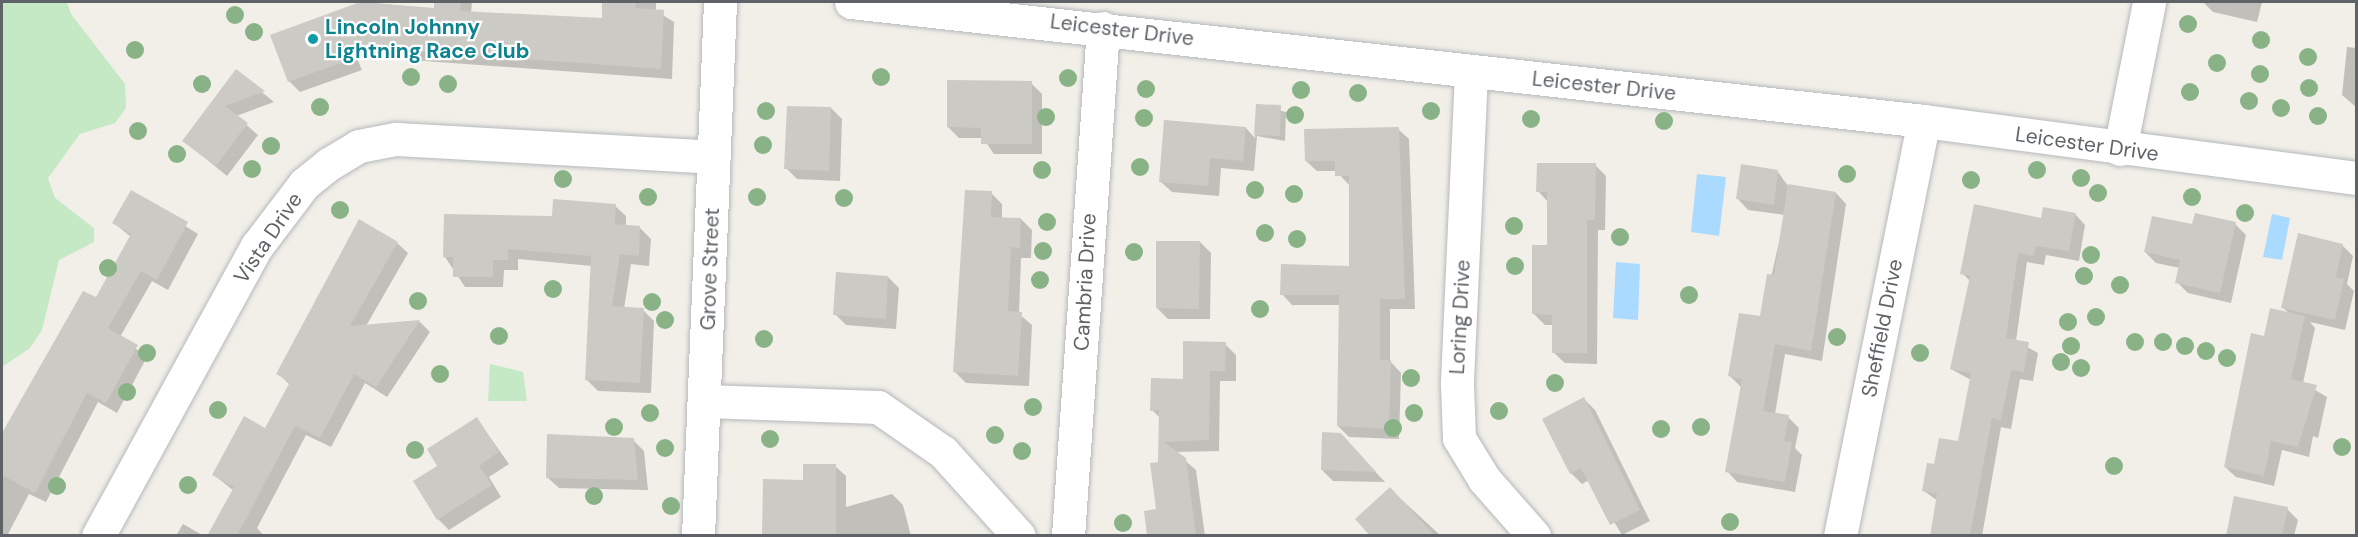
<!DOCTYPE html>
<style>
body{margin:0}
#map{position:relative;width:2358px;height:537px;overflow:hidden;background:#f1efe8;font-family:"DM Sans",sans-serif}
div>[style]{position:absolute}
.green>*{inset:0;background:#c5e8c5}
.water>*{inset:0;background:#aadaff}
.shadow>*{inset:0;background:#0003}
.building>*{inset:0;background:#cccac5}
.roads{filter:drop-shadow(0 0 2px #b5b8bc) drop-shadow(0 0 2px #b5b8bc)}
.minor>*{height:33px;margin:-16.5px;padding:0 16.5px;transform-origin:16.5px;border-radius:16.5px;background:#fff}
.trees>*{width:18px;height:18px;margin:-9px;border-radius:50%;background:#89b387}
.dots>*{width:16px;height:16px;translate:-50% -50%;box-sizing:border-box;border:3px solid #fff;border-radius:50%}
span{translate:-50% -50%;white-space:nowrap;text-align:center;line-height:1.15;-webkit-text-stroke:4.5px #fff;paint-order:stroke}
.culture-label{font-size:21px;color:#0d838f;font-weight:700}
.left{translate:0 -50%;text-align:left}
.street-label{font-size:21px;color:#5f6368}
.frame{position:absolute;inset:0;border:3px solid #5f6368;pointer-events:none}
</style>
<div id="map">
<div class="green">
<div style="clip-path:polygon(2px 2px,67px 2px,71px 14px,125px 84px,126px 108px,115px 123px,80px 134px,48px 178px,55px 198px,94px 228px,94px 242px,59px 260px,42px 330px,30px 348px,2px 367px)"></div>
<div style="clip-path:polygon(490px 364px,523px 372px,527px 401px,488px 401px)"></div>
</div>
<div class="water">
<div style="clip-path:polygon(1697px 174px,1726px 177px,1719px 236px,1691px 232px)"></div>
<div style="clip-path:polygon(2272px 214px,2290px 218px,2282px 260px,2263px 257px)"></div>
<div style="clip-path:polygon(1616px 262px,1640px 264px,1638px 320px,1613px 318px)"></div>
</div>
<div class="shadow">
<div style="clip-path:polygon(364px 2px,435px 9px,436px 2px,472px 2px,471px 13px,603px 19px,605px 2px,656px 2px,656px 11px,674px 22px,672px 79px,356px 56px,362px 70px,300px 92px,289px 81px,272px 36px)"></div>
<div style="clip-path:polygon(2203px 2px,2262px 2px,2257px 22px,2213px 12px)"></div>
<div style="clip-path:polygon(2347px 47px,2356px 48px,2356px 107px,2342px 95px)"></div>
<div style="clip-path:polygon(236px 71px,274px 102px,236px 116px,258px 135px,227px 176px,184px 141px)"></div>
<div style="clip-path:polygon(1031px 83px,1042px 94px,1042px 154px,994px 154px,983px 138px,959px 138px,948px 127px)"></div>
<div style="clip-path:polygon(1257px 105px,1286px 112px,1285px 141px,1257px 136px,1254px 171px,1221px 168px,1219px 196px,1172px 192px,1161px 182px,1246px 128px,1255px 138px)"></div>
<div style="clip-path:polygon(831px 108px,842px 119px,840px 181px,797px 179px,786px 168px)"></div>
<div style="clip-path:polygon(1398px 129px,1409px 139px,1415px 309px,1390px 309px,1390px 361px,1401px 373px,1399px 439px,1349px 437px,1338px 426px,1341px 305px,1292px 305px,1282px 294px,1350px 268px,1350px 186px,1336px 171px,1317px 171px,1306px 161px)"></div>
<div style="clip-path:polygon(1595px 165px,1606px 176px,1605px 230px,1598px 230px,1597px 364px,1565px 363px,1554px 353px,1553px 325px,1545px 325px,1534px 314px,1548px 247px,1548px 202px,1538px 191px)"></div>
<div style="clip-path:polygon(1778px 172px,1788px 186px,1836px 193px,1846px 204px,1822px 361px,1785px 354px,1775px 414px,1788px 417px,1799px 428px,1795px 448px,1802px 455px,1795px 492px,1737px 482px,1727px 471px,1742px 388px,1730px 376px,1762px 318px,1785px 215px,1748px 210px,1738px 199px)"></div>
<div style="clip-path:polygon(131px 192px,198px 234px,168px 290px,152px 281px,120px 337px,147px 357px,117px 413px,98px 402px,46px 502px,29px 494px,7px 536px,2px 536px,2px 440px,84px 293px,97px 299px,131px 237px,114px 223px)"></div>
<div style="clip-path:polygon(991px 193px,1002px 204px,1002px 219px,1021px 219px,1032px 230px,1031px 258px,1021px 258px,1019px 314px,1032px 325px,1029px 386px,966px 383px,955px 372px)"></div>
<div style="clip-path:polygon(615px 206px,626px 216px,626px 226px,640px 228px,651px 239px,649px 266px,631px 264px,624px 309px,643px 310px,654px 321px,651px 393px,598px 391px,587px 380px,592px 266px,518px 259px,518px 270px,504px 270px,503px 287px,465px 287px,445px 257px,553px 217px)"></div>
<div style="clip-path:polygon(2075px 214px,2085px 225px,2079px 261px,2046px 255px,2044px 265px,2027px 262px,2016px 341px,2038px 353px,2033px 381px,2020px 379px,2011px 429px,2001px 427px,1982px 536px,1932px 536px,1938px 501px,1924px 491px,1936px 466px,1959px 443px,1971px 380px,1951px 369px,1970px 281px,1962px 273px,2043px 220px)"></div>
<div style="clip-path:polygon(2235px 224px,2246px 235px,2231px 303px,2188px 293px,2177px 282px,2180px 268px,2156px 263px,2145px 252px,2193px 226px)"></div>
<div style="clip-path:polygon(1200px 242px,1211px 253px,1210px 319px,1168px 319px,1157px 308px)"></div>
<div style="clip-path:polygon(397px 243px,408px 253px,366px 326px,420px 322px,430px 332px,387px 397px,365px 383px,331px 447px,306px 435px,257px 528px,264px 536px,209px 536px,234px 491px,214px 475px,266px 430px,290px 385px,278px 373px)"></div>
<div style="clip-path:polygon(2342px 245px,2353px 256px,2347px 284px,2354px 291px,2345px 330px,2310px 322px,2315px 328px,2303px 383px,2327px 397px,2318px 438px,2313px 436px,2309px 457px,2282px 450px,2274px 486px,2236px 477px,2225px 467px,2265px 338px,2289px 313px,2283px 308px)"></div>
<div style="clip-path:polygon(888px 277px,899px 288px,896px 329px,846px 325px,835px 314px)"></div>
<div style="clip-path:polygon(1225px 344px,1236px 355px,1236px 381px,1220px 381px,1219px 451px,1175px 452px,1196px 470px,1205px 536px,1149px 536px,1157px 511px,1160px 463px,1160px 418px,1152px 410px)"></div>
<div style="clip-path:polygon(1584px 399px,1595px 410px,1650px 521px,1622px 535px,1589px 480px,1582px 484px,1571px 473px)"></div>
<div style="clip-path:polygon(477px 419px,509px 464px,489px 477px,501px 497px,449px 530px,438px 519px,439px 467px)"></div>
<div style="clip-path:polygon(633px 440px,644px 451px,648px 490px,559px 488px,548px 478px)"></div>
<div style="clip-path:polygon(1351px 446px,1385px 482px,1333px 481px,1322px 470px)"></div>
<div style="clip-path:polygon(835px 466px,846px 476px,846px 507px,892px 494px,903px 505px,911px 536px,764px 536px,804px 482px)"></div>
<div style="clip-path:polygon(1390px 489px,1441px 536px,1372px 536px)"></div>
<div style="clip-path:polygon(2287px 509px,2298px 520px,2294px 536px,2227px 536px)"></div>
<div style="clip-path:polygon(183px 524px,204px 536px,176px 536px)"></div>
</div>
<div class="building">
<div style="clip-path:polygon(360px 2px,434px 8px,434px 2px,461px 2px,460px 11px,602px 18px,602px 2px,636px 2px,635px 8px,664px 10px,661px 69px,347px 46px,352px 59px,288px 82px,270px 35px)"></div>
<div style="clip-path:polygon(236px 69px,265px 91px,225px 106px,248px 123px,216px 166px,182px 141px)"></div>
<div style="clip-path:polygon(947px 80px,1032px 81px,1032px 144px,981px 144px,981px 128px,947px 127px)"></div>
<div style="clip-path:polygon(1256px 104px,1281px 105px,1280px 136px,1254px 135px)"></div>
<div style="clip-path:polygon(787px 106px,831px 107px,829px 171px,784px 169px)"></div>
<div style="clip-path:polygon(1164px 120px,1246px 127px,1243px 161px,1210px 158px,1208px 186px,1159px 182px)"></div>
<div style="clip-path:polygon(1399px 127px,1405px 299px,1380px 299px,1380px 360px,1391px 360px,1389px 429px,1337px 426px,1339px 295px,1280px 295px,1281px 264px,1349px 266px,1349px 176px,1335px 176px,1335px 161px,1305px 161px,1304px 129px)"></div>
<div style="clip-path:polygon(1537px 163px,1596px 163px,1595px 220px,1587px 220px,1587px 353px,1552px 353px,1552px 315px,1532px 314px,1532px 245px,1547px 245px,1547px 192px,1536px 192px)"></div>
<div style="clip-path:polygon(1741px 164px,1778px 170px,1774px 205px,1736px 199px)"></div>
<div style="clip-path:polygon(1788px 184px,1836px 192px,1811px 351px,1775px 344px,1763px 411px,1789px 415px,1784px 441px,1792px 442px,1785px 482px,1725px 472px,1742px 379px,1728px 376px,1739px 313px,1760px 316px,1767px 274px,1774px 275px)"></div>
<div style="clip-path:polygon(131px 190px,188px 222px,157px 280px,141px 271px,108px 328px,138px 345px,106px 403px,87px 393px,35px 493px,2px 475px,2px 433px,83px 291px,96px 297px,131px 234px,112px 223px)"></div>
<div style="clip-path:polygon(965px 190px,992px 191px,991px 217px,1021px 218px,1020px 248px,1011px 247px,1008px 311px,1022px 312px,1018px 376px,953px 372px)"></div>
<div style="clip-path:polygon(553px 199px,616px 204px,615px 224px,640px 226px,639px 256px,620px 254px,612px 306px,644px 308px,640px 383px,585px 380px,591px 256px,508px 249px,508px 260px,493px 260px,493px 277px,453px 277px,453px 257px,443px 257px,444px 214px,552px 216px)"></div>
<div style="clip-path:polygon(1974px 204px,2041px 218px,2043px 207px,2076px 213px,2069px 251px,2036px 246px,2034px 256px,2018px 253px,2006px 338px,2029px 342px,2024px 372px,2011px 370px,2001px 420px,1992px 418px,1970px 536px,1930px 536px,1937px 494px,1922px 491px,1927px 463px,1934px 464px,1939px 438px,1958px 441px,1971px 373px,1950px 369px,1970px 276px,1960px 274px)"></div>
<div style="clip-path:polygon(2195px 213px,2236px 222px,2220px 293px,2175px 283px,2180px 260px,2144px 252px,2152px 216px,2192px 224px)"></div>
<div style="clip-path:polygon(359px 219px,398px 242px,350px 326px,420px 320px,376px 387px,354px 374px,320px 438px,295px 426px,237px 536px,207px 536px,234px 487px,212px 475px,244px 416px,265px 428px,290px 382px,276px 374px)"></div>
<div style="clip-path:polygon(2298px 233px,2343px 244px,2336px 277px,2344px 279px,2335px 320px,2281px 308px)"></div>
<div style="clip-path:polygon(1156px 241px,1200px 241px,1199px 309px,1156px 308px)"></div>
<div style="clip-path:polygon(836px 272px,888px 276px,886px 319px,833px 315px)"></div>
<div style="clip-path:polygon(2270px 308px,2305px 316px,2291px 379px,2317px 385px,2298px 447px,2271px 441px,2264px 476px,2224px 467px,2251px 333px,2264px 336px)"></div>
<div style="clip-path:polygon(1183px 341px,1226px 342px,1225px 371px,1210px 371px,1209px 440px,1164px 442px,1186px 458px,1196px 536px,1147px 536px,1144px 511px,1156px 509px,1150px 463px,1158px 462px,1159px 410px,1150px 411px,1151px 378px,1183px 379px)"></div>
<div style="clip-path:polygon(1584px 397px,1640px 510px,1610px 525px,1581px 468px,1570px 474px,1542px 419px)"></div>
<div style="clip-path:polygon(477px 417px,499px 452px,479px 466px,492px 485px,437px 520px,413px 481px,437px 466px,427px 449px)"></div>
<div style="clip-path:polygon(1322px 432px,1341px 433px,1376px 472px,1321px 470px)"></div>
<div style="clip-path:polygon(547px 434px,634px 438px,638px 480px,546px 478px)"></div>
<div style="clip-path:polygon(803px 464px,836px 464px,836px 536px,762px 536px,763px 479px,803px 480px)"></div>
<div style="clip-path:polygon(1390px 487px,1435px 536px,1370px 536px,1355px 519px)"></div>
<div style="clip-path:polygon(2234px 496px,2288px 507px,2282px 536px,2226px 536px)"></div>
</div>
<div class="roads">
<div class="minor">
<div style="left:851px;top:2px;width:1080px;rotate:6.33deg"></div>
<div style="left:1924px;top:121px;width:436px;rotate:7.5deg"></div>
<div style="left:1471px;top:72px;width:312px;rotate:92.6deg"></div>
<div style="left:1457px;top:384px;width:54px;rotate:87.9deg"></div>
<div style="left:1459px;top:438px;width:48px;rotate:58.6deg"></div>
<div style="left:1484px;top:479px;width:76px;rotate:48.7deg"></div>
<div style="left:2120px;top:149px;width:150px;rotate:-78.8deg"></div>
<div style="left:705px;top:401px;width:173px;rotate:2deg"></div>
<div style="left:878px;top:407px;width:79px;rotate:34.7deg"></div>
<div style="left:943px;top:452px;width:113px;rotate:47.9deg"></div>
<div style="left:98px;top:536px;width:331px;rotate:-61.3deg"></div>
<div style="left:257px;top:246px;width:78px;rotate:-52.8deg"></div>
<div style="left:304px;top:184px;width:32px;rotate:-39deg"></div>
<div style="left:329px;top:164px;width:35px;rotate:-31deg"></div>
<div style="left:359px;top:146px;width:38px;rotate:-11deg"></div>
<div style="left:396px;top:139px;width:318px;rotate:3.2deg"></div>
<div style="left:698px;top:536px;width:534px;rotate:-87.64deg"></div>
<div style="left:1068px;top:536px;width:509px;rotate:-86.06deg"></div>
<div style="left:1840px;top:536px;width:423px;rotate:-78.6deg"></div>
</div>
</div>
<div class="trees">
<div style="left:235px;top:15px"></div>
<div style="left:2188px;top:24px"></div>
<div style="left:254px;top:32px"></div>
<div style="left:2261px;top:40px"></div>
<div style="left:135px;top:50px"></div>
<div style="left:2308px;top:57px"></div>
<div style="left:2217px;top:63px"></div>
<div style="left:2260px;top:74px"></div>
<div style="left:411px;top:77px"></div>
<div style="left:881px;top:77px"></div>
<div style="left:1068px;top:78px"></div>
<div style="left:202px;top:84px"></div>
<div style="left:448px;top:84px"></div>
<div style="left:2309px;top:88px"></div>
<div style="left:1146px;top:89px"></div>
<div style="left:1301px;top:90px"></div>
<div style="left:2190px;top:92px"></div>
<div style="left:1358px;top:93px"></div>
<div style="left:2249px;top:101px"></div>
<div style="left:320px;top:107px"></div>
<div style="left:2281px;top:108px"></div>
<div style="left:766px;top:111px"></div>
<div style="left:1431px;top:111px"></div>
<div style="left:1295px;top:115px"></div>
<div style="left:2318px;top:116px"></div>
<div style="left:1046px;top:117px"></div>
<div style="left:1144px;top:118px"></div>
<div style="left:1531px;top:119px"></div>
<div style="left:1664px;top:121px"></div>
<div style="left:138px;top:131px"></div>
<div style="left:763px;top:145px"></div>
<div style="left:271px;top:146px"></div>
<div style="left:177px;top:154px"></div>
<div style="left:1140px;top:167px"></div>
<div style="left:252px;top:169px"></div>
<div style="left:1042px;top:170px"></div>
<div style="left:2037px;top:170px"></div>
<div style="left:1847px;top:174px"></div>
<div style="left:2081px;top:178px"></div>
<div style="left:563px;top:179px"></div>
<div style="left:1971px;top:180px"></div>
<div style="left:1255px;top:190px"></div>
<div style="left:2098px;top:193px"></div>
<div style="left:1294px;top:194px"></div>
<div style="left:648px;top:197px"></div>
<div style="left:757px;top:197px"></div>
<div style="left:2192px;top:197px"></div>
<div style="left:844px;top:198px"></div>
<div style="left:340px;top:210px"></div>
<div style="left:2245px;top:213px"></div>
<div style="left:1047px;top:222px"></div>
<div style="left:1514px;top:226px"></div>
<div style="left:1265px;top:233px"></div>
<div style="left:1620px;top:237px"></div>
<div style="left:1297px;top:239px"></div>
<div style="left:1043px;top:251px"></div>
<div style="left:1134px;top:252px"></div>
<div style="left:2091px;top:255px"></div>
<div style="left:1515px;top:266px"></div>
<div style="left:108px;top:268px"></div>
<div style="left:2084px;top:276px"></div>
<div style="left:1040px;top:280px"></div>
<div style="left:2120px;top:285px"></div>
<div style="left:553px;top:289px"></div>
<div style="left:1689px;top:295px"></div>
<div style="left:418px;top:301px"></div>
<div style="left:652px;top:302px"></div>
<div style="left:1260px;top:309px"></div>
<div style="left:2096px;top:317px"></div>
<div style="left:665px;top:320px"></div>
<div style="left:2068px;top:322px"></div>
<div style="left:499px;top:336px"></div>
<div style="left:1837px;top:337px"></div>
<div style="left:764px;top:339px"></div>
<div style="left:2135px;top:342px"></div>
<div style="left:2163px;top:342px"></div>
<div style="left:2071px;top:346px"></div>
<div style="left:2185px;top:346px"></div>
<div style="left:2206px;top:351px"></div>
<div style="left:147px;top:353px"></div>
<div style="left:1920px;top:353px"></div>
<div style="left:2227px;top:358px"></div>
<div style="left:2061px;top:362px"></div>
<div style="left:2081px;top:368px"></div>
<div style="left:440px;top:374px"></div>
<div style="left:1411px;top:378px"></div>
<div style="left:1555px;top:383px"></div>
<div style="left:127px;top:392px"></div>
<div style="left:1033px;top:407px"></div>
<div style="left:218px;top:410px"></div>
<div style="left:1499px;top:411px"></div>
<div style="left:650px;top:413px"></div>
<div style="left:1414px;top:413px"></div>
<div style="left:614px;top:427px"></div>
<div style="left:1701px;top:427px"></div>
<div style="left:1393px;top:428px"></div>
<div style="left:1661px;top:429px"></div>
<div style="left:995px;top:435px"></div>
<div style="left:770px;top:439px"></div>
<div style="left:2342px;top:447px"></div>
<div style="left:665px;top:448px"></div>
<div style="left:415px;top:450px"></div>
<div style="left:1022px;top:451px"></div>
<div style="left:2114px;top:466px"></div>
<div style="left:188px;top:485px"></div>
<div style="left:57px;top:486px"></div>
<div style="left:594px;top:496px"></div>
<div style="left:671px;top:506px"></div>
<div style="left:1730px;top:522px"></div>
<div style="left:1123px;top:523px"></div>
</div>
<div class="dots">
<div style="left:313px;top:39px;background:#0f9aa8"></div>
</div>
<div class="culture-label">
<span class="left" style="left:325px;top:39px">Lincoln Johnny<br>Lightning Race Club</span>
</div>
<div class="street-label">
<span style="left:1122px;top:30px;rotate:7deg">Leicester Drive</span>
<span style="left:1604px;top:86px;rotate:6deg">Leicester Drive</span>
<span style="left:2087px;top:144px;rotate:8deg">Leicester Drive</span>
<span style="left:268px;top:238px;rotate:-56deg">Vista Drive</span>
<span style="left:710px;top:269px;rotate:-88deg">Grove Street</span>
<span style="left:1085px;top:282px;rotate:-87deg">Cambria Drive</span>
<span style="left:1460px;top:317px;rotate:-87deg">Loring Drive</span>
<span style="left:1882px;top:328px;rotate:-79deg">Sheffield Drive</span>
</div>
<div class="frame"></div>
</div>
